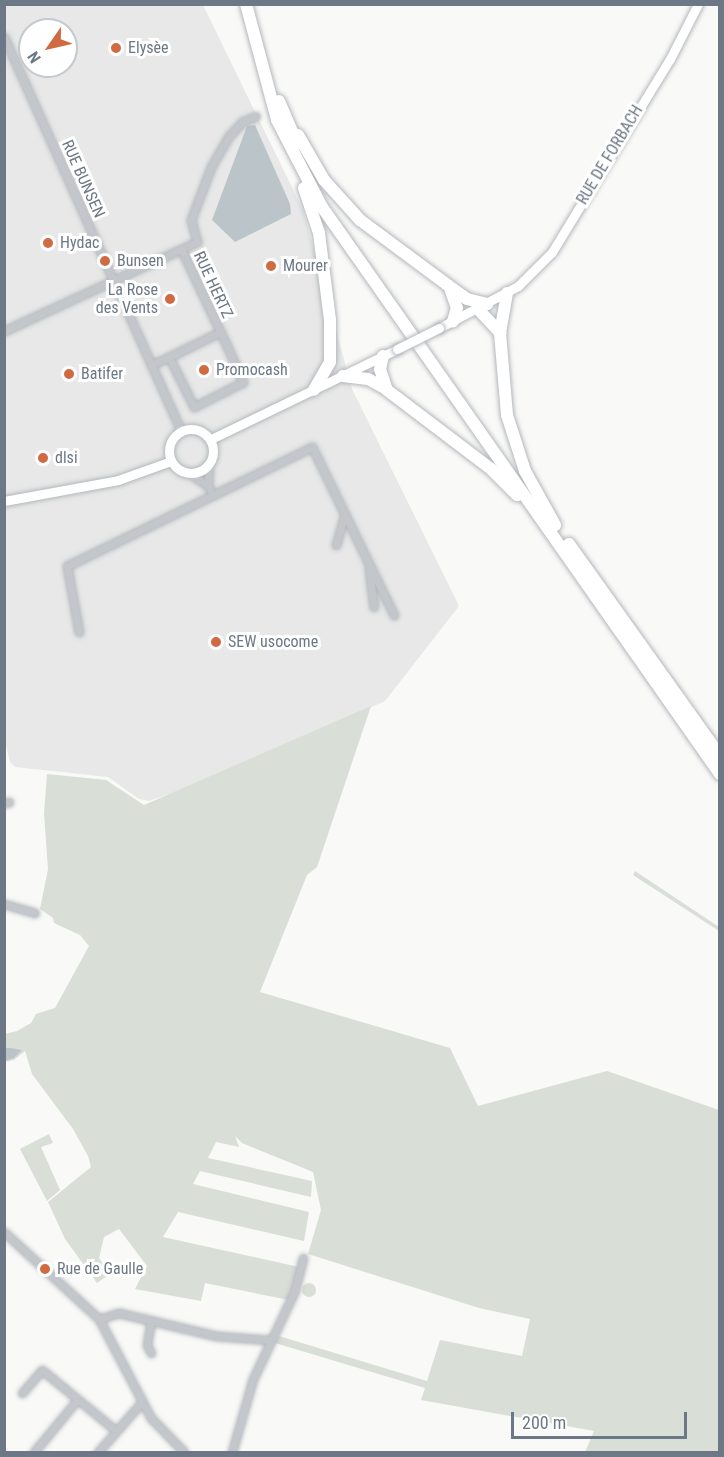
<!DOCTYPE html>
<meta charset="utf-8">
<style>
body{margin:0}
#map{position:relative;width:724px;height:1457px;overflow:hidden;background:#f9f9f7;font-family:"Roboto Condensed",sans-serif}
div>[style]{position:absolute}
.built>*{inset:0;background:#e7e8e7}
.green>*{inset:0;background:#d9ded7}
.round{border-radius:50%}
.water>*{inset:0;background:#bbc4c9}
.roads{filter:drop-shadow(0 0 2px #b4b8bd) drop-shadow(0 0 2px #b4b8bd)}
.street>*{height:7px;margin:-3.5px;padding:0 3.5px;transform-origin:3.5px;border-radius:3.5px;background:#c3c6ca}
.secondary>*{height:9px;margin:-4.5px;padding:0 4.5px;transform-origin:4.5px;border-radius:4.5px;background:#fff}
.secondary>.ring{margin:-4.5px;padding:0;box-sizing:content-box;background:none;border:9px solid #fff;border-radius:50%}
.highway>*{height:12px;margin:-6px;padding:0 6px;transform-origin:6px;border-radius:6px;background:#fff}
.bridges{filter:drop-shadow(0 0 2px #b4b8bd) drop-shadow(0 0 2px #b4b8bd)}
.secondary-bridge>*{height:9px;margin:-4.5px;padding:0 4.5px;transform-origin:4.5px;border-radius:4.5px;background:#fff}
.dots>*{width:16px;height:16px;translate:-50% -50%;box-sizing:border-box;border:3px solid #fff;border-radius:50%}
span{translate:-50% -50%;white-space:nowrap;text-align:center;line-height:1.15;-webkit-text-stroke:6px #fff;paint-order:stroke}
.poi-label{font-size:16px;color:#6c7885}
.left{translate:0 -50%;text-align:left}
.right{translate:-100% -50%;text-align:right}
.street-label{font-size:16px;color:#6c7885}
.frame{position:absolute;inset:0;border:6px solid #6c7885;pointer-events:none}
.north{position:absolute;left:18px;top:18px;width:60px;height:60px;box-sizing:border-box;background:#fff;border:2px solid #c4c9ce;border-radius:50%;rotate:236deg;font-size:16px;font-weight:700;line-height:24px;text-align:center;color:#6c7885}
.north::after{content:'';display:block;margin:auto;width:21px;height:27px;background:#d06b41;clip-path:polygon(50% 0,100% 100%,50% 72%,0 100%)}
.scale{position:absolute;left:511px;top:1412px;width:176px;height:27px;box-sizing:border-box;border:3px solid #6c7885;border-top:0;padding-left:8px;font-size:18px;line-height:21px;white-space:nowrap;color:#6c7885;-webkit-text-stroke:4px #fff;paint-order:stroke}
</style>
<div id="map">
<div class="built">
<div style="clip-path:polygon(evenodd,5px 5px,203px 5px,303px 210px,352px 389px,459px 606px,385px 701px,215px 778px,149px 801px,139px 799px,108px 777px,15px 767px,10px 762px,5px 741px,5px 5px,30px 30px,66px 30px,66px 66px,30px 66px,30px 30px)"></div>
</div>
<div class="green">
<div style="clip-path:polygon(371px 706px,317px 867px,307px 875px,260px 992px,450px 1048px,478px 1106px,607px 1071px,719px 1110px,719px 1452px,585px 1452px,594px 1431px,421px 1400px,425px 1388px,275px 1343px,279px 1336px,427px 1381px,440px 1340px,522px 1356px,530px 1319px,479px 1308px,308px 1254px,321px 1210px,313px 1172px,242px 1143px,235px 1136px,239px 1147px,216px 1142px,208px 1158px,312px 1181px,311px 1197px,200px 1171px,193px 1184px,309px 1212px,304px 1241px,178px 1212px,163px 1237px,299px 1267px,289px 1300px,205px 1283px,201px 1301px,135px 1289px,147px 1266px,119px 1229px,104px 1237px,99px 1258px,110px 1274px,97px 1283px,65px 1239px,48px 1202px,91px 1167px,88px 1156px,73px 1129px,32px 1074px,25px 1051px,14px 1060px,5px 1062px,22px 1050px,5px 1048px,5px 1034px,17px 1031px,31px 1023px,36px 1014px,55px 1008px,89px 946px,80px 935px,54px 923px,53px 918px,40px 909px,48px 869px,44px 813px,47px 774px,106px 780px,144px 805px)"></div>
<div style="clip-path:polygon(635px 871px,719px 927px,719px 931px,633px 875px)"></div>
<div style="clip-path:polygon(49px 1134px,53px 1143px,41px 1147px,60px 1190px,47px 1201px,20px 1149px)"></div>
<div class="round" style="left:302px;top:1283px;width:14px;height:14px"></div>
</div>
<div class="water">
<div style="clip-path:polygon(255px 125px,290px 204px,291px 214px,235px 242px,212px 220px,247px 126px)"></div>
<div style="clip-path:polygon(5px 1048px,11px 1048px,22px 1050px,14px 1058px,5px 1061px)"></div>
</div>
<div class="roads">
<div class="street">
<div style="left:4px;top:37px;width:432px;rotate:65.8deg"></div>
<div style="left:182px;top:251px;width:103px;rotate:64.7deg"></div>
<div style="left:226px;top:344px;width:42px;rotate:65.9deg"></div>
<div style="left:243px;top:382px;width:55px;rotate:153deg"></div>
<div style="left:194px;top:407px;width:56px;rotate:-116.6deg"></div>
<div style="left:169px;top:357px;width:57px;rotate:-26.1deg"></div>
<div style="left:4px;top:331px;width:213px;rotate:-24.8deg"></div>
<div style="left:197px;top:242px;width:23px;rotate:-105deg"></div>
<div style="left:191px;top:220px;width:57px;rotate:-69.3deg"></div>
<div style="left:211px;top:167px;width:36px;rotate:-60deg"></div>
<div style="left:229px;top:136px;width:19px;rotate:-47deg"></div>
<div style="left:242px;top:122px;width:15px;rotate:-23deg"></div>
<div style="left:151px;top:365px;width:20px;rotate:-24deg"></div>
<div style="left:209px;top:466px;width:20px;rotate:93deg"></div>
<div style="left:208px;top:486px;width:10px;rotate:61deg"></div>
<div style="left:189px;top:473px;width:23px;rotate:34deg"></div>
<div style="left:336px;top:545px;width:32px;rotate:-74deg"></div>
<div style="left:369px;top:568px;width:39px;rotate:83deg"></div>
<div style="left:79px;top:632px;width:67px;rotate:-100.3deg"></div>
<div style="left:67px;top:566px;width:272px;rotate:-25.9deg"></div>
<div style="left:312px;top:447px;width:187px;rotate:64deg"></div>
<div style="left:4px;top:803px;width:5px;rotate:-11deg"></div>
<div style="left:4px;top:904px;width:32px;rotate:16deg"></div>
<div style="left:4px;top:1232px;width:129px;rotate:42.5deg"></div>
<div style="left:99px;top:1319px;width:112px;rotate:62.3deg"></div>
<div style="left:151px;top:1418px;width:47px;rotate:45.9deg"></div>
<div style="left:99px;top:1319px;width:21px;rotate:-17deg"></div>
<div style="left:119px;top:1313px;width:100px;rotate:13.3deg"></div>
<div style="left:216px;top:1336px;width:54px;rotate:4.2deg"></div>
<div style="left:151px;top:1353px;width:9px;rotate:-117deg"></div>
<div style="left:147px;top:1345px;width:25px;rotate:-81deg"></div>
<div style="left:22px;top:1393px;width:30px;rotate:-49deg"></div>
<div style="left:42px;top:1370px;width:94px;rotate:39.4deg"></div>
<div style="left:34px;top:1452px;width:67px;rotate:-50.4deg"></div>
<div style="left:98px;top:1452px;width:67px;rotate:-48.7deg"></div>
<div style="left:232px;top:1452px;width:76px;rotate:-74deg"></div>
<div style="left:253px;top:1379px;width:98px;rotate:-64.7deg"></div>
<div style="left:295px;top:1290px;width:33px;rotate:-76deg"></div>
</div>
<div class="secondary">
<div style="left:439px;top:328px;width:89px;rotate:-28deg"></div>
<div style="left:518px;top:286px;width:48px;rotate:-45deg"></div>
<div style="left:552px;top:252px;width:226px;rotate:-58.6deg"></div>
<div style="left:670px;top:59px;width:62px;rotate:-63deg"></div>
<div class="ring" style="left:169px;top:429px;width:35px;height:35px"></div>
<div style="left:211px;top:439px;width:207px;rotate:-25.8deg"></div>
<div style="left:4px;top:501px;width:116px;rotate:-10.4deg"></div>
<div style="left:118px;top:480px;width:56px;rotate:-19.7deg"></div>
</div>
<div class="highway">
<div style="left:246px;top:4px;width:120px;rotate:75deg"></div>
<div style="left:277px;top:120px;width:98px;rotate:62.7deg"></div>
<div style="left:322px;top:207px;width:693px;rotate:54.93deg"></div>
<div style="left:279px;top:101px;width:46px;rotate:66.8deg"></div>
<div style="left:298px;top:135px;width:52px;rotate:60deg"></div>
<div style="left:324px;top:180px;width:54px;rotate:48deg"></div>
<div style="left:360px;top:220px;width:111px;rotate:36.6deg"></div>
<div style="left:449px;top:286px;width:22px;rotate:36deg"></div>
<div style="left:467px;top:299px;width:21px;rotate:14deg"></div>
<div style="left:304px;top:188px;width:47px;rotate:71.6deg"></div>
<div style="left:319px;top:233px;width:88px;rotate:82.8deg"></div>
<div style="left:330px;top:320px;width:42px;rotate:90deg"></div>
<div style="left:330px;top:362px;width:32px;rotate:120deg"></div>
<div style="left:450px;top:288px;width:21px;rotate:71deg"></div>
<div style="left:457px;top:308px;width:14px;rotate:107deg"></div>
<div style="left:507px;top:293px;width:41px;rotate:99.9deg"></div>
<div style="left:500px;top:333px;width:82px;rotate:85.1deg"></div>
<div style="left:507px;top:415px;width:59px;rotate:72.2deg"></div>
<div style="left:525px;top:471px;width:62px;rotate:60.9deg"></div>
<div style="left:478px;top:309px;width:33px;rotate:47deg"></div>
<div style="left:383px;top:356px;width:13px;rotate:103deg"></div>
<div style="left:380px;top:369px;width:22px;rotate:72deg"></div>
<div style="left:387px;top:390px;width:131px;rotate:37.2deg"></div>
<div style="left:491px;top:469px;width:37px;rotate:45deg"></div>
<div style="left:343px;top:376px;width:25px;rotate:7deg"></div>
<div style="left:368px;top:379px;width:21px;rotate:28deg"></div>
<div style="left:569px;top:544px;width:260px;rotate:54.5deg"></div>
</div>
</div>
<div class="bridges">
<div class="secondary-bridge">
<div style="left:397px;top:349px;width:47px;rotate:-26.6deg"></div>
</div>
</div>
<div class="dots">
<div style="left:116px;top:48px;background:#d06b41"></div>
<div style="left:48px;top:243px;background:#d06b41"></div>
<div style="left:105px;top:261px;background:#d06b41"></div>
<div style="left:271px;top:266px;background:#d06b41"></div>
<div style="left:170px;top:299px;background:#d06b41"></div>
<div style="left:204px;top:370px;background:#d06b41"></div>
<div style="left:69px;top:374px;background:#d06b41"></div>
<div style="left:43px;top:458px;background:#d06b41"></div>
<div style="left:216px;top:642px;background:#d06b41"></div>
<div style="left:45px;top:1269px;background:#d06b41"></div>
</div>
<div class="poi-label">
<span class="left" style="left:128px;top:48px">Elysèe</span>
<span class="left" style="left:60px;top:243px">Hydac</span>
<span class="left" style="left:117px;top:261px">Bunsen</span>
<span class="left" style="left:283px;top:266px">Mourer</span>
<span class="right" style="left:158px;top:299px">La Rose<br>des Vents</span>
<span class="left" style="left:216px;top:370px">Promocash</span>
<span class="left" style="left:81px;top:374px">Batifer</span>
<span class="left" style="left:55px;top:458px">dlsi</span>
<span class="left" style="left:228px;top:642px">SEW usocome</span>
<span class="left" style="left:57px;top:1269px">Rue de Gaulle</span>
</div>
<div class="street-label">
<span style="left:610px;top:155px;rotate:-59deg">RUE DE FORBACH</span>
<span style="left:83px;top:179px;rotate:66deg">RUE BUNSEN</span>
<span style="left:213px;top:285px;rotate:65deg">RUE HERTZ</span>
</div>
<div class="frame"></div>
<div class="north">N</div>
<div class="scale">200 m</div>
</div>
